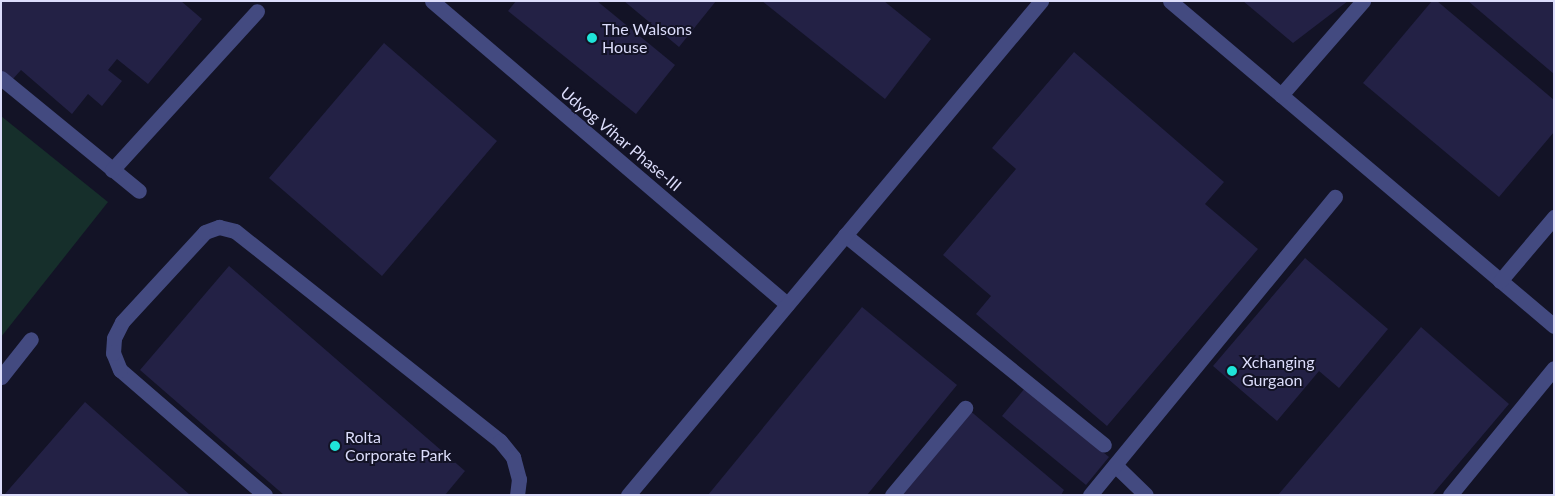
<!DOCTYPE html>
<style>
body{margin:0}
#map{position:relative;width:1555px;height:496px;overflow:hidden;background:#131326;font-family:Lato,sans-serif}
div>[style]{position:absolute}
.green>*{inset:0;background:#162f2b}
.building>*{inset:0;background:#232145}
.minor>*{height:15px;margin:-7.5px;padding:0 7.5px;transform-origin:7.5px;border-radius:7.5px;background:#434a80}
.dots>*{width:14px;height:14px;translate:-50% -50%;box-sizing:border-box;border:2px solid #131326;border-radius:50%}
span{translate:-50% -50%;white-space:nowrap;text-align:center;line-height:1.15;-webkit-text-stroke:4px #131326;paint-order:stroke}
.poi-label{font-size:16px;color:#dcddfb}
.left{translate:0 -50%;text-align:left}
.street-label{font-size:16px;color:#dcddfb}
.frame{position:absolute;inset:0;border:2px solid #dcddfb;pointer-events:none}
</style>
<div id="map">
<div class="green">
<div style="clip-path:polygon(1px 116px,108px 202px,1px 337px)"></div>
</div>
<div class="building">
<div style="clip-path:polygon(1px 1px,181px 1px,202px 19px,148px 84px,117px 59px,108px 70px,122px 81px,102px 106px,88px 94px,72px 114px,21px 70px,12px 80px,1px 72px)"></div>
<div style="clip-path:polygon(516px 1px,597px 1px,675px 65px,636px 114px,508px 11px)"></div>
<div style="clip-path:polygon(624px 1px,716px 1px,679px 47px)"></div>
<div style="clip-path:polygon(762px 1px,884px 1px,931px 39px,885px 99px)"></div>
<div style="clip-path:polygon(1243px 1px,1348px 1px,1293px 43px)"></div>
<div style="clip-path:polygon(1432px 1px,1437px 1px,1554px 100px,1554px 132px,1499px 197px,1363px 83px)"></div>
<div style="clip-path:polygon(1468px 1px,1554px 1px,1554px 74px)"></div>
<div style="clip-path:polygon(384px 43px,497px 141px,382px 276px,269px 178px)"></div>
<div style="clip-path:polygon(1074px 52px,1224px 182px,1205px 204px,1258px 249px,1107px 426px,976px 314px,991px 296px,943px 255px,1016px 169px,992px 148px)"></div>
<div style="clip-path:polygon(1305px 258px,1388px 329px,1339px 388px,1319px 371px,1277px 421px,1213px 366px)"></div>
<div style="clip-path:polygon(229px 266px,465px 471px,445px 495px,284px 495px,140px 370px)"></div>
<div style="clip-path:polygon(862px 307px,957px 385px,867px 495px,708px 495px)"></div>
<div style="clip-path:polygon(1421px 327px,1509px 404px,1432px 495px,1278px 495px)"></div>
<div style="clip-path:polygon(1025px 388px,1109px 457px,1086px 485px,1002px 416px)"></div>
<div style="clip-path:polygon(85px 402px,190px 495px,4px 495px)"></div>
<div style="clip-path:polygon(968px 409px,1064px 490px,1061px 495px,897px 495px)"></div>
</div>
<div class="minor">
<div style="left:432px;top:1px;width:467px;rotate:40.5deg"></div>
<div style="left:1170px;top:1px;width:503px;rotate:40.24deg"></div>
<div style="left:1px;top:78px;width:178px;rotate:39.3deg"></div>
<div style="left:1281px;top:95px;width:125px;rotate:-48.9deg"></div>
<div style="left:112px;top:170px;width:215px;rotate:-47.6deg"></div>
<div style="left:845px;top:235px;width:333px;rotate:39deg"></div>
<div style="left:1500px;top:281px;width:84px;rotate:-49.8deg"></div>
<div style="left:1px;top:377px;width:48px;rotate:-51.7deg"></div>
<div style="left:1115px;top:465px;width:43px;rotate:44.1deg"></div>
<div style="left:265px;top:495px;width:191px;rotate:-139.2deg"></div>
<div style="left:120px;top:370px;width:18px;rotate:-112deg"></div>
<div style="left:113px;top:353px;width:15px;rotate:-86deg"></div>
<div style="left:114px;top:338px;width:18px;rotate:-63deg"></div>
<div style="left:122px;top:322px;width:122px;rotate:-47.3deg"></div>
<div style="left:205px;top:232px;width:15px;rotate:-20deg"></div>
<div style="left:219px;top:227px;width:16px;rotate:14deg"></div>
<div style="left:235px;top:231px;width:338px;rotate:38.4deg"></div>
<div style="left:500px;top:441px;width:21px;rotate:51deg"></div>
<div style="left:513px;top:457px;width:23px;rotate:75deg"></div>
<div style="left:519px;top:479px;width:16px;rotate:97deg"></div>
<div style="left:628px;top:495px;width:644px;rotate:-50.1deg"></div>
<div style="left:892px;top:495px;width:114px;rotate:-50deg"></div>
<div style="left:1090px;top:495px;width:386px;rotate:-50.6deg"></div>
<div style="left:1450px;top:495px;width:164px;rotate:-50.7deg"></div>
</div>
<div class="dots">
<div style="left:592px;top:38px;background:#1fe4d9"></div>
<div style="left:1232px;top:371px;background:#1fe4d9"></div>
<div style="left:335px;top:446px;background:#1fe4d9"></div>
</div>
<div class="poi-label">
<span class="left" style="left:602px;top:38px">The Walsons<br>House</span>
<span class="left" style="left:1242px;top:371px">Xchanging<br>Gurgaon</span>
<span class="left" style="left:345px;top:446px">Rolta<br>Corporate Park</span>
</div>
<div class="street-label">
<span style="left:621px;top:139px;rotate:40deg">Udyog Vihar Phase-III</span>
</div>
<div class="frame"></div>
</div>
